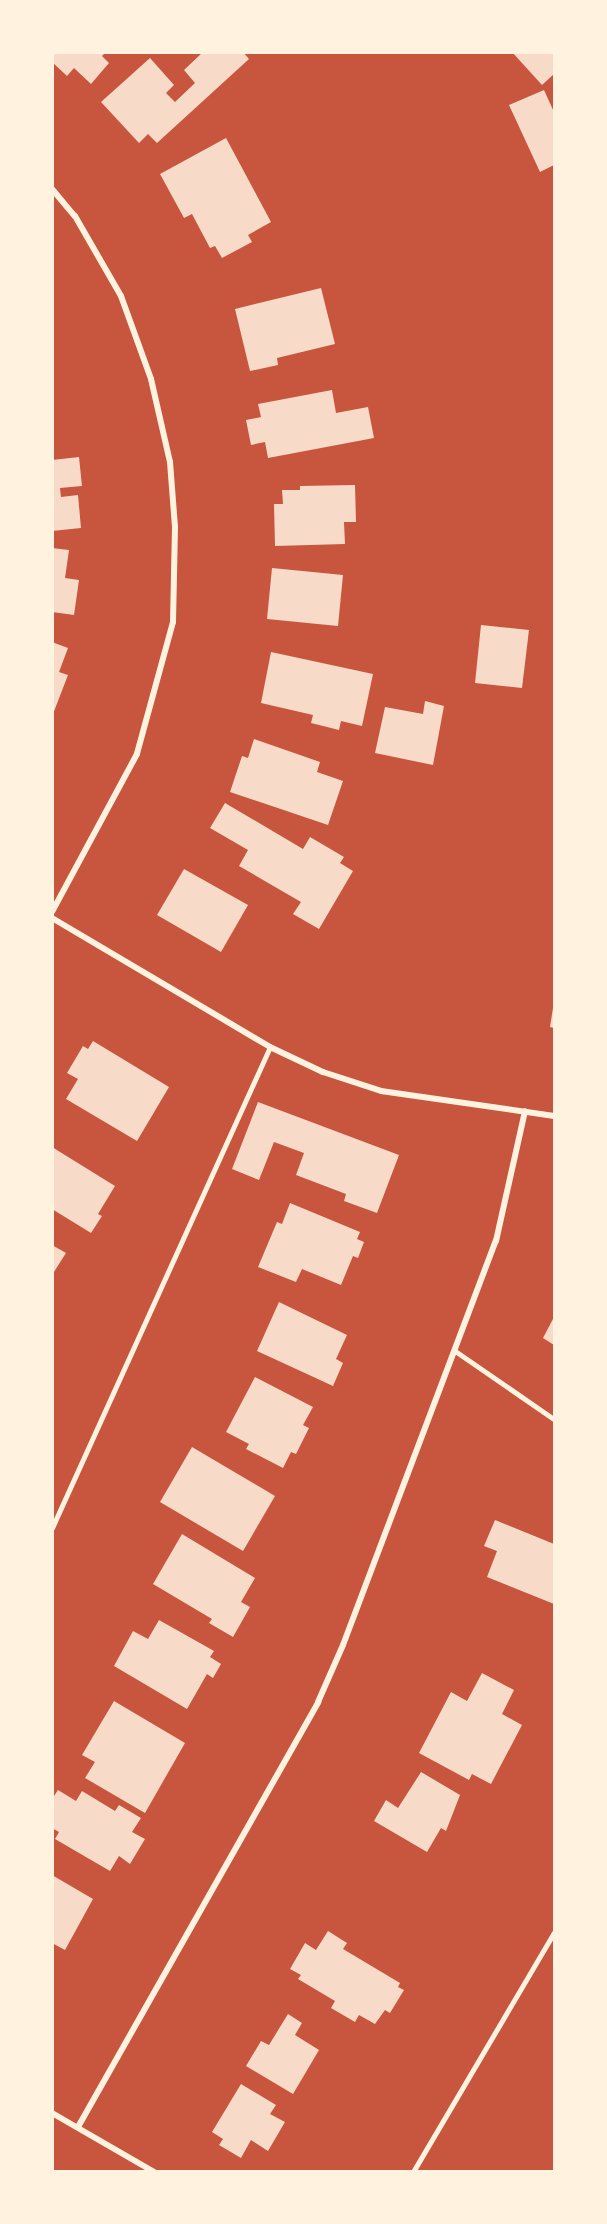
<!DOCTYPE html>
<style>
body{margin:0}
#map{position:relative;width:607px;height:2224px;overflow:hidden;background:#c8553d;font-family:"Archivo Narrow",sans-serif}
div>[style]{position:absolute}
.building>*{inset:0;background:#f7dbc8}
.service>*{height:4.5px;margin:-2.25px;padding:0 2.25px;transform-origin:2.25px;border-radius:2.25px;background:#fff3e0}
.minor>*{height:6px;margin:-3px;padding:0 3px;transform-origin:3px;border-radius:3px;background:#fff3e0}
span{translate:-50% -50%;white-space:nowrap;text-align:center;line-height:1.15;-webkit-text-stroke:4.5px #fff3e0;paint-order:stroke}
.frame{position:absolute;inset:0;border:54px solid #fff3e0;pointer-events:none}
</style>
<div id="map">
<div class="building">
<div style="clip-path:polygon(52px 52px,106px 52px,102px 56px,109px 63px,91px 84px,74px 68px,67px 76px,52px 62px)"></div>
<div style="clip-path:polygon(203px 52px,243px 52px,249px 59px,157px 143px,148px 134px,139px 143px,101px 102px,150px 58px,174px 85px,166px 93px,175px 102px,195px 83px,184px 70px)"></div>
<div style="clip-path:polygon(512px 52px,554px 52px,554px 74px,542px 85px)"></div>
<div style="clip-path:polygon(544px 90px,554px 112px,554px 165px,540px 172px,509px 105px)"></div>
<div style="clip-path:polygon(226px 138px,271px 222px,248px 235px,252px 242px,222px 258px,215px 246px,210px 248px,192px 214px,184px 218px,160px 174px)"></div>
<div style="clip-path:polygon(321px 288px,335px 344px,277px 358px,278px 365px,250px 371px,235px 309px)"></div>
<div style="clip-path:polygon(332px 390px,336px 413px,368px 407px,374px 438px,268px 458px,265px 442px,251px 445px,246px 420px,261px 417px,258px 404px)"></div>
<div style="clip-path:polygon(79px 457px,82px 486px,60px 488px,61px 497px,78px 495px,81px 528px,52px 531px,52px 460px)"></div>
<div style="clip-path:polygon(355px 485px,356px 522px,344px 522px,345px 544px,275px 546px,274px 504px,283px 504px,282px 490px,300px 490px,300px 486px)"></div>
<div style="clip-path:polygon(52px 548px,69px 550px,65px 578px,79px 580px,74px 615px,52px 612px)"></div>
<div style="clip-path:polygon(272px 568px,343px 575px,338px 626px,267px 619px)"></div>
<div style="clip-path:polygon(481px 625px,529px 630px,522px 688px,475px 683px)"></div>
<div style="clip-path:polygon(52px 642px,68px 648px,59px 672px,68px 675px,53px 714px)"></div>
<div style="clip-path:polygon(271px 652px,373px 674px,362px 726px,341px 721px,339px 730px,311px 723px,313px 715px,261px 703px)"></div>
<div style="clip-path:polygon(425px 701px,444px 706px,433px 765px,375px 753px,385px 707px,423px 714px)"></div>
<div style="clip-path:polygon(254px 739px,320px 762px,317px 772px,343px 781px,328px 825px,230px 792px,242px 756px,248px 758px)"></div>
<div style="clip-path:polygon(225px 803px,303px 849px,310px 837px,344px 857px,340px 863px,353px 871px,319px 929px,293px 914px,301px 902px,239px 866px,248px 850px,210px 828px)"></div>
<div style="clip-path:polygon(184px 869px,248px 905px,221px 952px,157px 915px)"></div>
<div style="clip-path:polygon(553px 1008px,554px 1008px,554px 1028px,550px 1027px)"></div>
<div style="clip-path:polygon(93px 1041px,169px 1087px,137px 1141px,66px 1099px,78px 1079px,67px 1073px,83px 1046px,88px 1049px)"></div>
<div style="clip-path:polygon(258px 1102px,399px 1155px,377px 1213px,344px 1201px,346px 1194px,296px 1175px,304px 1153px,274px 1142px,259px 1180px,232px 1169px)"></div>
<div style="clip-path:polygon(52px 1147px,115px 1186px,98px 1214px,102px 1216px,91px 1233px,52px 1209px)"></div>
<div style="clip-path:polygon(290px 1203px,360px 1232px,357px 1239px,364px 1242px,358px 1258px,353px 1256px,341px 1285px,302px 1269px,296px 1282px,258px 1267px,277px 1222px,282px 1224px)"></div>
<div style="clip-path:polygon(52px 1245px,66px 1253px,52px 1275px)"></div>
<div style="clip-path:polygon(279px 1302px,347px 1335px,336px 1359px,343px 1363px,333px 1386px,257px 1351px)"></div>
<div style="clip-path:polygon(554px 1317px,554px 1345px,543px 1338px)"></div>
<div style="clip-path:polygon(255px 1377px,313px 1407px,303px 1425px,309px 1428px,296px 1454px,291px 1452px,283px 1468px,246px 1449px,249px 1444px,226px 1432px)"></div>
<div style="clip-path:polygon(192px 1447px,275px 1496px,243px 1551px,160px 1502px)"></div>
<div style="clip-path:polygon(495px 1520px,554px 1544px,554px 1604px,487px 1577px,497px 1551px,484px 1546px)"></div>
<div style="clip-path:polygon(182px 1534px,255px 1578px,241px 1602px,250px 1607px,233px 1637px,209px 1623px,212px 1619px,153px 1584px)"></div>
<div style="clip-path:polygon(159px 1620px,214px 1651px,210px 1657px,221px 1664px,213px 1678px,207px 1674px,187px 1709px,114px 1666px,133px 1631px,148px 1639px)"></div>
<div style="clip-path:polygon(482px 1673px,514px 1690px,502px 1714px,522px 1725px,491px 1784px,472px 1774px,469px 1780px,419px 1753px,451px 1692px,467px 1701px)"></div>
<div style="clip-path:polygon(114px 1701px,185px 1743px,145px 1813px,85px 1778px,95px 1762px,82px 1755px)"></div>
<div style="clip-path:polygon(421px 1772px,460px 1795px,446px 1831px,441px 1828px,427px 1852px,374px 1821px,386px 1800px,398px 1808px)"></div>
<div style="clip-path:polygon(58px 1790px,76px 1801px,82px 1791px,115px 1811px,119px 1805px,141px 1818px,132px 1832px,145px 1839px,130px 1864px,119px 1856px,110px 1871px,55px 1839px,59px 1832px,52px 1828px,52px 1799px)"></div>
<div style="clip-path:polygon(52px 1875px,93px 1899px,65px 1950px,52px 1943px)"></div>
<div style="clip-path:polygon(328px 1931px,347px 1943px,343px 1949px,400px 1983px,398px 1987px,404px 1990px,390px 2013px,385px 2010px,375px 2024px,359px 2015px,355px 2022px,331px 2008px,335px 2001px,298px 1979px,301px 1975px,290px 1969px,305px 1943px,316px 1950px)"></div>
<div style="clip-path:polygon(288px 2014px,302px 2023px,295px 2035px,319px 2050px,293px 2094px,246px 2066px,261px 2041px,269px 2045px)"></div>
<div style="clip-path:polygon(241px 2084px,276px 2105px,270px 2114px,285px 2122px,268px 2151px,251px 2140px,241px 2158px,219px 2145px,223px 2139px,212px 2132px)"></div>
</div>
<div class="service">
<div style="left:454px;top:1350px;width:121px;rotate:34.6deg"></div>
<div style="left:52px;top:1528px;width:528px;rotate:-65.62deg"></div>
<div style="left:413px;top:2172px;width:277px;rotate:-59.5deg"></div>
</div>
<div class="minor">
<div style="left:52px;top:189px;width:35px;rotate:50deg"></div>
<div style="left:75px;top:216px;width:92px;rotate:60.1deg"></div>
<div style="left:121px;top:296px;width:88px;rotate:70.1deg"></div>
<div style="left:151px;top:379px;width:85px;rotate:77.1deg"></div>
<div style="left:170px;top:462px;width:65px;rotate:85.6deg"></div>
<div style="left:175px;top:527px;width:95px;rotate:91.2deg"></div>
<div style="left:173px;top:622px;width:137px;rotate:105.3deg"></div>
<div style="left:137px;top:754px;width:179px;rotate:118.3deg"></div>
<div style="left:52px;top:918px;width:253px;rotate:30.6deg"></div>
<div style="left:270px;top:1047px;width:59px;rotate:25.3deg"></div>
<div style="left:323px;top:1072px;width:61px;rotate:18.1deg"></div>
<div style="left:381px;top:1091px;width:175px;rotate:8.2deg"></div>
<div style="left:52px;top:2113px;width:118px;rotate:30deg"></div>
<div style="left:78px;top:2127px;width:488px;rotate:-60.5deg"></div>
<div style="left:318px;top:1702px;width:62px;rotate:-66.3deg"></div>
<div style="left:343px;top:1645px;width:432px;rotate:-69.3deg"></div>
<div style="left:496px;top:1241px;width:133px;rotate:-77.4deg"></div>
</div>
<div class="frame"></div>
</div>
